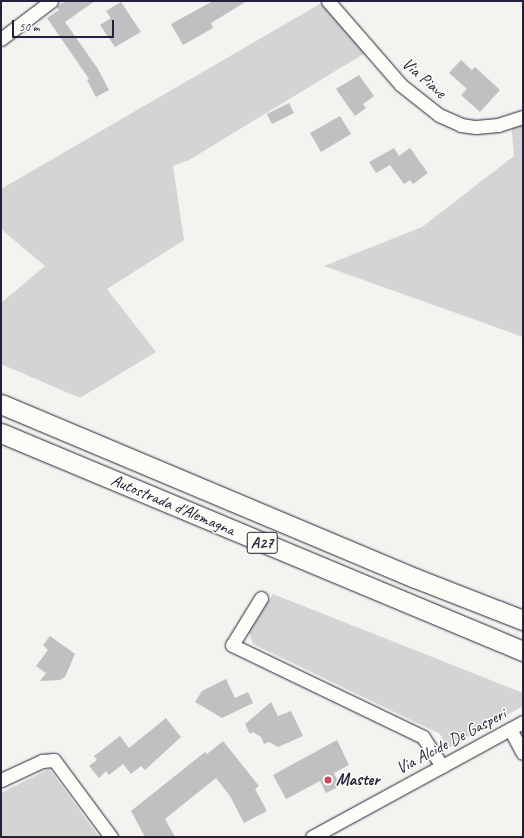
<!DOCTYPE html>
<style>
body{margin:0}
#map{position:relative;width:524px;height:838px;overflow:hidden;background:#f4f3ef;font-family:Caveat,sans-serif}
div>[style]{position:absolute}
.green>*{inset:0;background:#d5d4d5}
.building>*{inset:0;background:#c0bfc2}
.roads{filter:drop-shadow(0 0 1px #22223b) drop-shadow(0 0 1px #22223b)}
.minor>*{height:13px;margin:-6.5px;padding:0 6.5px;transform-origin:6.5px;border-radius:6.5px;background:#fdfcf7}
.highway>*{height:19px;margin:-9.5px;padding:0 9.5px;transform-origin:9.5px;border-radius:9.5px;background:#fdfcf7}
.dots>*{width:11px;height:11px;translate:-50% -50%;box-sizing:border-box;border:2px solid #fdfcf7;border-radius:50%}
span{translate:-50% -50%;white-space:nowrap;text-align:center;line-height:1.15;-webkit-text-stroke:3px #fdfcf7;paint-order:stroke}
.shield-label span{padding:1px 3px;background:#fdfcf7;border:1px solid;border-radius:3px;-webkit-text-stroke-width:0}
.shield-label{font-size:16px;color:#22223b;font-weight:700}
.street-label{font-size:17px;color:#22223b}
.poi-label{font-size:17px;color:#22223b;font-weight:700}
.left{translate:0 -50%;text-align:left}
.frame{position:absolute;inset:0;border:2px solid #22223b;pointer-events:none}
.scale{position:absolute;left:12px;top:20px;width:102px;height:18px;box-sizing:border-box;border:2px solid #22223b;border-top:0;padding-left:5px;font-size:12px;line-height:14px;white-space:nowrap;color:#22223b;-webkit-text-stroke:3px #fdfcf7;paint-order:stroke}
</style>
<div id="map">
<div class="green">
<div style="clip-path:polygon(325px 1px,370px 50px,189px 160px,173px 166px,184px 240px,107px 289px,156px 352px,80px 398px,1px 364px,1px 303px,45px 266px,1px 229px,1px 189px)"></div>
<div style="clip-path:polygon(523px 117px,523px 337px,324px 266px,422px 227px,514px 156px,511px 121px)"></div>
<div style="clip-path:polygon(273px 594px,523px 693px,523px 706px,448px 748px,440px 734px,253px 644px,249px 632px)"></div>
<div style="clip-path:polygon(49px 769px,56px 778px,99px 837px,1px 837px,1px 793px)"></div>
</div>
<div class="building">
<div style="clip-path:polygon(65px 1px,95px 1px,65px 22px,98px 69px,109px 90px,96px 97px,87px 80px,89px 79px,47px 18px,59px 10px,57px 7px)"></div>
<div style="clip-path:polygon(213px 1px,247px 1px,211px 23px,213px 28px,183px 45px,171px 24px)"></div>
<div style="clip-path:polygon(121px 2px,141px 32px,115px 47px,100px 25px,111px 18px,106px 11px)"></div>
<div style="clip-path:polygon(461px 60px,472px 70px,475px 67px,500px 90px,480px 112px,461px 95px,467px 89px,449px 73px)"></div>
<div style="clip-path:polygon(359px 75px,374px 96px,363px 104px,366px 108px,355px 116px,336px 89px)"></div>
<div style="clip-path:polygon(289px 103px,294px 113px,272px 124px,267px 114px)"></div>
<div style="clip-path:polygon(340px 116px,351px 134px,321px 152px,310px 133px)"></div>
<div style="clip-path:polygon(394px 148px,399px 156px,410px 148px,428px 173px,413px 184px,410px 180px,404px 184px,390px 165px,376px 173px,369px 162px)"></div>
<div style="clip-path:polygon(50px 636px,75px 654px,65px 677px,60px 680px,40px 681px,46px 673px,36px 666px,48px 650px,43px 645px)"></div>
<div style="clip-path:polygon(226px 679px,235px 698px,248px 692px,253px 703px,222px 718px,195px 702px,202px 691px)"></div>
<div style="clip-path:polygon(271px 702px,278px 716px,291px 711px,303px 736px,278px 747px,269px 742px,264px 744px,261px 737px,253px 732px,250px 734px,245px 724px)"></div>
<div style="clip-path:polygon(166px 718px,181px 737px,145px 770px,141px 766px,131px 774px,123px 764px,109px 775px,106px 771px,99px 778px,89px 766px,97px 760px,94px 756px,120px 736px,129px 748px)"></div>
<div style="clip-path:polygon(337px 740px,349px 765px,334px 773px,340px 786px,326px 793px,320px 781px,286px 799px,273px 775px)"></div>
<div style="clip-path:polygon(223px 741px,259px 786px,255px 789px,267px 811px,244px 823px,230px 796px,216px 778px,165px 819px,175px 837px,145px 837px,131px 811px,205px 752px,207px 754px)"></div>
</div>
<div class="roads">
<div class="minor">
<div style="left:328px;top:1px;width:111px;rotate:49deg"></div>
<div style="left:401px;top:85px;width:48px;rotate:38.3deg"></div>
<div style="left:439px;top:115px;width:24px;rotate:24deg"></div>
<div style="left:461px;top:125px;width:15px;rotate:8deg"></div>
<div style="left:476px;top:127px;width:22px;rotate:-5deg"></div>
<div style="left:498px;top:125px;width:26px;rotate:-18deg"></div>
<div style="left:1px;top:39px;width:63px;rotate:-37.2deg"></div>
<div style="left:261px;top:598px;width:55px;rotate:121.7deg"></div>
<div style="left:232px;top:645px;width:212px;rotate:25.7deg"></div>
<div style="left:423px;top:737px;width:35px;rotate:57deg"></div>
<div style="left:510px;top:729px;width:27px;rotate:62deg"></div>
<div style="left:1px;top:780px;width:45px;rotate:-24.9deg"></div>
<div style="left:42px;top:761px;width:12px;rotate:-5deg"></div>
<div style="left:54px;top:760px;width:96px;rotate:53.5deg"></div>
<div style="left:312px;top:837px;width:240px;rotate:-28.6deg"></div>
</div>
<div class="highway">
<div style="left:1px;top:404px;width:449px;rotate:22.8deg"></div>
<div style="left:415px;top:578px;width:116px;rotate:21.3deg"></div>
<div style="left:1px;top:433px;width:566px;rotate:22.67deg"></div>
</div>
</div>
<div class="dots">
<div style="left:328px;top:780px;background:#d1495b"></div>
</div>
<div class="shield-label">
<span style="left:262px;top:543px">A27</span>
</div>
<div class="street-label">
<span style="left:424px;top:78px;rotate:41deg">Via Piave</span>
<span style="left:173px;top:505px;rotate:23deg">Autostrada d'Alemagna</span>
<span style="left:451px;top:741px;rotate:-28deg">Via Alcide De Gasperi</span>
</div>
<div class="poi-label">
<span class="left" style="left:336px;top:780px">Master</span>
</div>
<div class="frame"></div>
<div class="scale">50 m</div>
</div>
